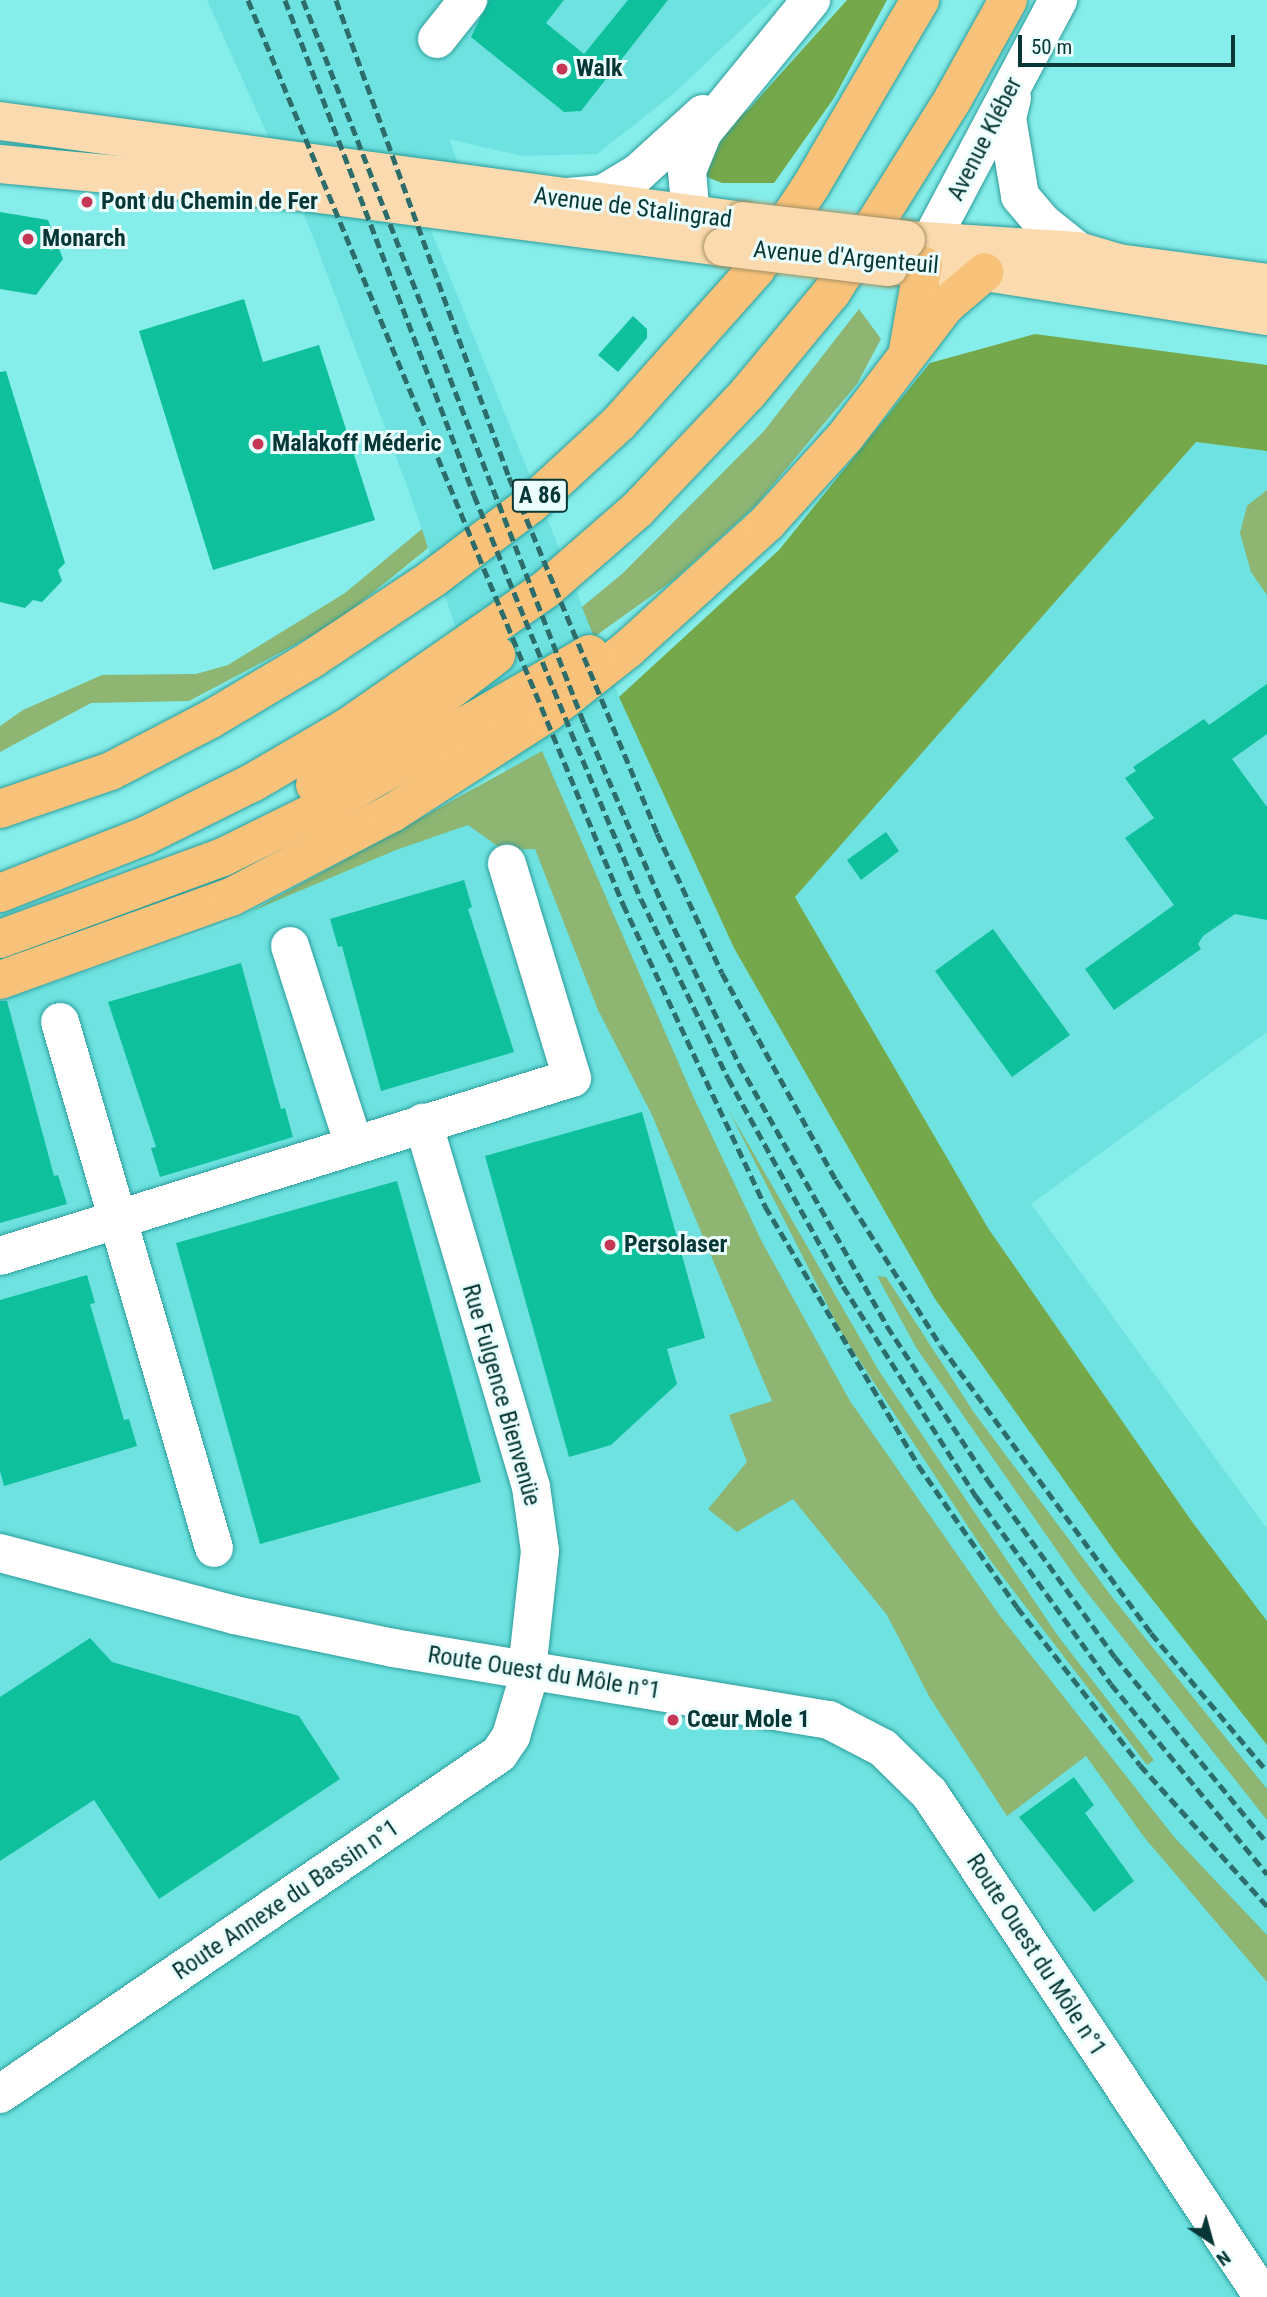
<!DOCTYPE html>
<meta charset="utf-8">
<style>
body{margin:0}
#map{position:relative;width:1267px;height:2297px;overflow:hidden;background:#85edea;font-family:"Roboto Condensed",sans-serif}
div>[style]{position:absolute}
.built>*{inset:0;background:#6de2e0}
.green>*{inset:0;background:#8eb572}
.forest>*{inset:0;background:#74a84a}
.building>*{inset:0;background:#0fc09d}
.roads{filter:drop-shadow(0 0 2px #2c9d9b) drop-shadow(0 0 2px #2c9d9b)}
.minor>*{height:38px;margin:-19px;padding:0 19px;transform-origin:19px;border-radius:19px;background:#fff}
.major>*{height:38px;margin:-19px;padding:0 19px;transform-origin:19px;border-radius:19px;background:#fbdaaf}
.highway>*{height:38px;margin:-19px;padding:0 19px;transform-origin:19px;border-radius:19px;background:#f9c27a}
.rail>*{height:5px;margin-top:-2.5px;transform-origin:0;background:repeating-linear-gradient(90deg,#2c6d6c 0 10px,transparent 0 15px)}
.bridges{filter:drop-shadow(0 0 2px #a49162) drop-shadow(0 0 2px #a49162)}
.major-bridge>*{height:38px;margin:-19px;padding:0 19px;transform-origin:19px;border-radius:19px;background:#fbdaaf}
.dots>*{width:19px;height:19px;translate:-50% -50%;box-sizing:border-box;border:4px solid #ebfefd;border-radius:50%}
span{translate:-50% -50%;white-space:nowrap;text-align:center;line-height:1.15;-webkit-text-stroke:6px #ebfefd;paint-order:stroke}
.shield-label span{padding:2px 5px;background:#ebfefd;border:2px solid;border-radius:5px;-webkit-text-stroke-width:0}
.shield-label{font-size:23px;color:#063635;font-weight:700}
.poi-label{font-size:24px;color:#063635;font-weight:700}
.left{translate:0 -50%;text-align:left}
.street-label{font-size:24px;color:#063635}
.north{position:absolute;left:1176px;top:2206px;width:70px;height:70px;-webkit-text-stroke:5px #ebfefd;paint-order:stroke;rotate:144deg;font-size:19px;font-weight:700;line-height:28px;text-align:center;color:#063635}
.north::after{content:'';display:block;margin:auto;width:24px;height:32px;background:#063635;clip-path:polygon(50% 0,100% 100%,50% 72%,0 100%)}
.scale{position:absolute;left:1018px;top:35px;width:217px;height:32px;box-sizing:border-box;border:4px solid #063635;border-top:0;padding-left:9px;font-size:21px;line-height:24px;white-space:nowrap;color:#063635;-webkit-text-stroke:5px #ebfefd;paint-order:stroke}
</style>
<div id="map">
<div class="built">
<div style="clip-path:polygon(207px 0,773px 0,672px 95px,597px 154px,522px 156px,449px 139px,476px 211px,420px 203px,619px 697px,734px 948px,935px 1299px,1118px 1556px,1267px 1745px,1267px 2297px,0 2297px,0 1001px,227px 924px,507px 776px,407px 486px,312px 234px)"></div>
<div style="clip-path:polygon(1196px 442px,1267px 451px,1267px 1032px,1031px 1204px,1267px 1529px,1267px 1621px,1193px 1523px,988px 1228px,795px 897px)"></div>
</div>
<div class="green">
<div style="clip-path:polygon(859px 309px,881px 339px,857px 384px,756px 505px,675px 579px,594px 637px,582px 607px,623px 573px,764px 431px)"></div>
<div style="clip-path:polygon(1267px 490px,1267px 595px,1251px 572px,1240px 533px,1247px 506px)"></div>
<div style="clip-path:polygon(422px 529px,428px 548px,334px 624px,189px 701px,91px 703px,0 752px,0 726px,23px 710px,102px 675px,196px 674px,228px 665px,345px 593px)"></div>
<div style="clip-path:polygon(542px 751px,693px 1096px,762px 1242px,850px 1401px,1000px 1616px,1175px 1838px,1267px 1935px,1267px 1982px,1144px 1837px,1086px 1756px,1007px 1816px,930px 1698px,887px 1615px,793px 1499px,737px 1532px,708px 1509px,747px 1462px,729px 1415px,772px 1401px,652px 1115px,598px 1010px,535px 849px,503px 850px,468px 825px,396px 850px,250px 912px)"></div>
<div style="clip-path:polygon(728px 1109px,879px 1371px,1058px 1636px,1154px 1760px,1147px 1765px,990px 1560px,841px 1332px)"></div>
<div style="clip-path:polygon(877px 1276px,886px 1277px,975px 1414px,1112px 1597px,1267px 1789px,1267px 1820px,1081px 1585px,917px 1349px)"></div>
</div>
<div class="forest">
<div style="clip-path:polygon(847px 0,887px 0,834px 98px,774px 183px,722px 183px,707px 177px,700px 161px,710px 141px,749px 109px)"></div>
<div style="clip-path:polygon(1035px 334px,1267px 365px,1267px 451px,1196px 442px,795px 897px,988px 1228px,1193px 1523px,1267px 1621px,1267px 1745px,1118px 1556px,935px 1299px,734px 948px,619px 697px,779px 550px,930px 363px)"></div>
</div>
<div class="building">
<div style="clip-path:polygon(489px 0,564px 0,546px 23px,584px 54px,628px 0,668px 0,581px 111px,564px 112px,471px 37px)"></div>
<div style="clip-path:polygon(0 212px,48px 220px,63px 259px,36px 295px,0 289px)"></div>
<div style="clip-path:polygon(244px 299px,263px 362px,319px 345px,375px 520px,213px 570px,139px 331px)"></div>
<div style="clip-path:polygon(633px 316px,647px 329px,647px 338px,618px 372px,598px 355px)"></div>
<div style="clip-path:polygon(6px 371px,65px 563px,58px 570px,62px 581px,42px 602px,33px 600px,25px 608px,0 602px,0 372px)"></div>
<div style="clip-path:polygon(1267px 684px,1267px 734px,1232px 759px,1267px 807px,1267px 920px,1235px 914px,1203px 936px,1198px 944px,1201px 949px,1114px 1010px,1085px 969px,1174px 905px,1125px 838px,1154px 818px,1125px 778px,1136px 771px,1133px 767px,1204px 719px,1209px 725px)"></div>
<div style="clip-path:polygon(886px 832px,899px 851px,861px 880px,847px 860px)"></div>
<div style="clip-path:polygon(464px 880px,472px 907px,468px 909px,514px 1052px,381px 1091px,342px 946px,338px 947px,330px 919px)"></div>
<div style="clip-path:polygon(993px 929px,1070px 1035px,1012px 1077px,935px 971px)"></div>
<div style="clip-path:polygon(241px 963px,281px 1109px,285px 1108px,293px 1137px,160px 1177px,151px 1148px,156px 1147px,108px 1002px)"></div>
<div style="clip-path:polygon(0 1001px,7px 1001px,54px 1176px,58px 1175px,67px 1204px,0 1223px)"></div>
<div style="clip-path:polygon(642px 1112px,705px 1338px,667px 1349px,677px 1384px,611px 1445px,569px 1457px,485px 1156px)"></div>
<div style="clip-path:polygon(397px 1181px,481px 1482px,260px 1544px,176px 1243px)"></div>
<div style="clip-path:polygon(87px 1275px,95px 1303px,90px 1304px,124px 1420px,129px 1419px,137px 1446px,4px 1486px,0 1471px,0 1300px)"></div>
<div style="clip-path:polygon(90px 1638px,112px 1662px,299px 1716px,340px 1779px,159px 1899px,94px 1800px,0 1861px,0 1697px)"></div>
<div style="clip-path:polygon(1074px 1777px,1094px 1805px,1085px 1813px,1134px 1881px,1094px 1912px,1019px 1817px)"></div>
</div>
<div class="roads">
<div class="minor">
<div style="left:437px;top:39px;width:50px;rotate:-51.5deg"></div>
<div style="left:1012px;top:98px;width:21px;rotate:104deg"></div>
<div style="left:1007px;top:118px;width:79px;rotate:80.5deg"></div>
<div style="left:1020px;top:196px;width:35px;rotate:50deg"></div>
<div style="left:1043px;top:223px;width:45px;rotate:38.7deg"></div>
<div style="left:568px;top:197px;width:35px;rotate:-5deg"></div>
<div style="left:603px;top:194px;width:41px;rotate:-31deg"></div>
<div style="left:638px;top:173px;width:88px;rotate:-42.2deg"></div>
<div style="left:693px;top:242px;width:71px;rotate:-94.8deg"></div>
<div style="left:687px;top:171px;width:42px;rotate:-67.7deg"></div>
<div style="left:703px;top:132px;width:171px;rotate:-50.7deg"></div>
<div style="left:923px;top:265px;width:26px;rotate:-72deg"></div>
<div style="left:931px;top:240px;width:272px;rotate:-62.1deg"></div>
<div style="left:290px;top:946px;width:209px;rotate:72.2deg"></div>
<div style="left:60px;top:1022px;width:548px;rotate:73.68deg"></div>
<div style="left:0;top:1256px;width:599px;rotate:-17.29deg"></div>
<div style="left:572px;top:1078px;width:224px;rotate:-106.9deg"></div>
<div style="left:0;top:1553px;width:242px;rotate:14.8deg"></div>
<div style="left:234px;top:1615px;width:163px;rotate:11.7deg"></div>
<div style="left:394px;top:1648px;width:441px;rotate:9.4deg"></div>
<div style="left:829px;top:1720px;width:61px;rotate:27.4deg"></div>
<div style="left:883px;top:1748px;width:66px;rotate:44.4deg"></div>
<div style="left:930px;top:1794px;width:603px;rotate:56.49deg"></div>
<div style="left:0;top:2094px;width:604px;rotate:-34.27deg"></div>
<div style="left:499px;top:1754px;width:22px;rotate:-56deg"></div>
<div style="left:511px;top:1736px;width:49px;rotate:-73.4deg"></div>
<div style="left:525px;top:1689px;width:139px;rotate:-83.8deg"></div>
<div style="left:540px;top:1551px;width:65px;rotate:-98deg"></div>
<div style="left:531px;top:1487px;width:380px;rotate:-106.5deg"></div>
</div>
<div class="major">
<div style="left:0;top:121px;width:750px;rotate:7.67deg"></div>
<div style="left:0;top:164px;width:305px;rotate:5.3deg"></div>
<div style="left:304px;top:192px;width:423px;rotate:7.5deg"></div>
<div style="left:908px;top:240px;width:170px;rotate:3.7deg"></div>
<div style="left:1078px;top:251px;width:42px;rotate:16.7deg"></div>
<div style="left:1118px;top:263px;width:150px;rotate:7.6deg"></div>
<div style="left:892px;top:266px;width:31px;rotate:-2deg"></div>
<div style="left:923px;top:265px;width:62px;rotate:6.4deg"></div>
<div style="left:985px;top:272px;width:285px;rotate:8.9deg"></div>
</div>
<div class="highway">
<div style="left:908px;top:350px;width:86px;rotate:-80deg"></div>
<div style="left:315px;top:785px;width:98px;rotate:-33.4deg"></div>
<div style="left:397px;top:731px;width:125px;rotate:-37.5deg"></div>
<div style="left:0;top:809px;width:117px;rotate:-18.9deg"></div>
<div style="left:111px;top:771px;width:113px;rotate:-27.5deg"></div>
<div style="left:211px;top:719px;width:117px;rotate:-30.7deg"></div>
<div style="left:312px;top:659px;width:144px;rotate:-33.7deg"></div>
<div style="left:432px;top:579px;width:124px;rotate:-37.1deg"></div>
<div style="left:531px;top:504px;width:120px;rotate:-42.6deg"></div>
<div style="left:619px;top:423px;width:206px;rotate:-48.3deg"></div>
<div style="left:756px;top:269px;width:100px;rotate:-56.5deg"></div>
<div style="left:811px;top:186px;width:216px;rotate:-59.6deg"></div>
<div style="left:0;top:893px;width:156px;rotate:-21.5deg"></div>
<div style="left:145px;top:836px;width:119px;rotate:-26.4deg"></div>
<div style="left:252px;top:783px;width:113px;rotate:-30.4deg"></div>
<div style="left:349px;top:726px;width:239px;rotate:-34.8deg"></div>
<div style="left:545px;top:590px;width:122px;rotate:-41deg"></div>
<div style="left:637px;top:510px;width:161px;rotate:-46.5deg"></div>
<div style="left:748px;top:393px;width:131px;rotate:-50.3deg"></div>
<div style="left:832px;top:292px;width:228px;rotate:-57.9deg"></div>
<div style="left:953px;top:99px;width:113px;rotate:-60.9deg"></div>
<div style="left:0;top:939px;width:238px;rotate:-20.2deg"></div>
<div style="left:223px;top:857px;width:117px;rotate:-26.3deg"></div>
<div style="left:328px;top:805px;width:302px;rotate:-30deg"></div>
<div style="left:0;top:980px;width:245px;rotate:-19.8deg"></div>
<div style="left:231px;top:897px;width:182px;rotate:-27.6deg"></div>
<div style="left:392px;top:813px;width:184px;rotate:-32.8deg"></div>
<div style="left:547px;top:713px;width:103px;rotate:-38.3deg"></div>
<div style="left:628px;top:649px;width:188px;rotate:-42.2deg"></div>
<div style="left:767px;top:523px;width:116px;rotate:-47.8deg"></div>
<div style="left:845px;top:437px;width:165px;rotate:-52.6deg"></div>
<div style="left:945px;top:306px;width:52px;rotate:-40.4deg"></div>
</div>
</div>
<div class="rail">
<div style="left:248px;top:0;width:979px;rotate:67.47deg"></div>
<div style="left:623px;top:904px;width:334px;rotate:64.8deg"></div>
<div style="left:765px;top:1206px;width:301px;rotate:59.4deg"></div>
<div style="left:918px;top:1465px;width:173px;rotate:55.1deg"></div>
<div style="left:1017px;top:1607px;width:200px;rotate:52.1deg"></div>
<div style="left:1140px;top:1765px;width:190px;rotate:48deg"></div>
<div style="left:285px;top:0;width:530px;rotate:69.1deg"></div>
<div style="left:474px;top:495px;width:256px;rotate:67.7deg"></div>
<div style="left:571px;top:732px;width:181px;rotate:67.3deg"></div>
<div style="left:641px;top:899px;width:199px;rotate:64.1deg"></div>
<div style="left:728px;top:1078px;width:238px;rotate:61.1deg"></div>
<div style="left:843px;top:1286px;width:249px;rotate:57.7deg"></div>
<div style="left:976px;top:1496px;width:231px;rotate:54.3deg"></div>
<div style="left:1111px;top:1684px;width:246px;rotate:50.6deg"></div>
<div style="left:303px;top:0;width:776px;rotate:68.76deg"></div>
<div style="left:584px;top:723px;width:194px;rotate:66.6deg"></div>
<div style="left:661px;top:901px;width:181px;rotate:64.4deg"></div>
<div style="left:739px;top:1064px;width:301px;rotate:60.5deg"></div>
<div style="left:887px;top:1326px;width:183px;rotate:56.8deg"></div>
<div style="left:987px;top:1479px;width:219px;rotate:54.3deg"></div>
<div style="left:1115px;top:1657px;width:240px;rotate:50.7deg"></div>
<div style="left:336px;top:0;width:507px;rotate:70.07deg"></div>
<div style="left:509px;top:477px;width:386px;rotate:67.4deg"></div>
<div style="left:657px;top:833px;width:154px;rotate:65.1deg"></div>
<div style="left:722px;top:973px;width:236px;rotate:61.2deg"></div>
<div style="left:836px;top:1180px;width:196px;rotate:57.7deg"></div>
<div style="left:941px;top:1346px;width:356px;rotate:53.8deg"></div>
<div style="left:1151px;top:1633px;width:180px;rotate:50deg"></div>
</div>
<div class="bridges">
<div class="major-bridge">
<div style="left:743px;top:221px;width:164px;rotate:6.6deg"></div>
<div style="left:723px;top:247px;width:167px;rotate:6.9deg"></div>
</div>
</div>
<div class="dots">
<div style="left:562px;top:69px;background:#c63655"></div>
<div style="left:87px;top:202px;background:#c63655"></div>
<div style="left:28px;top:239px;background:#c63655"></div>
<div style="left:258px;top:444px;background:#c63655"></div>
<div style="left:610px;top:1245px;background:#c63655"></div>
<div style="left:673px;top:1720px;background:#c63655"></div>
</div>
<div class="shield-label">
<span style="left:540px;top:496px">A 86</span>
</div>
<div class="poi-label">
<span class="left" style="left:576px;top:69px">Walk</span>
<span class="left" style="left:101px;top:202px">Pont du Chemin de Fer</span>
<span class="left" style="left:42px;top:239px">Monarch</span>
<span class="left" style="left:272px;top:444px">Malakoff Méderic</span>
<span class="left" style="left:624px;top:1245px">Persolaser</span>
<span class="left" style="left:687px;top:1720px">Cœur Mole 1</span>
</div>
<div class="street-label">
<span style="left:985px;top:139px;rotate:-63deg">Avenue Kléber</span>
<span style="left:633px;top:208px;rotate:7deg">Avenue de Stalingrad</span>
<span style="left:846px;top:258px;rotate:5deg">Avenue d'Argenteuil</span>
<span style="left:501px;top:1395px;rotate:74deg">Rue Fulgence Bienvenüe</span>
<span style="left:544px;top:1673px;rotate:9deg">Route Ouest du Môle n°1</span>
<span style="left:286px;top:1900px;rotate:-34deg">Route Annexe du Bassin n°1</span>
<span style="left:1036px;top:1955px;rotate:57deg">Route Ouest du Môle n°1</span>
</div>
<div class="north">N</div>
<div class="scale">50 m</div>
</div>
